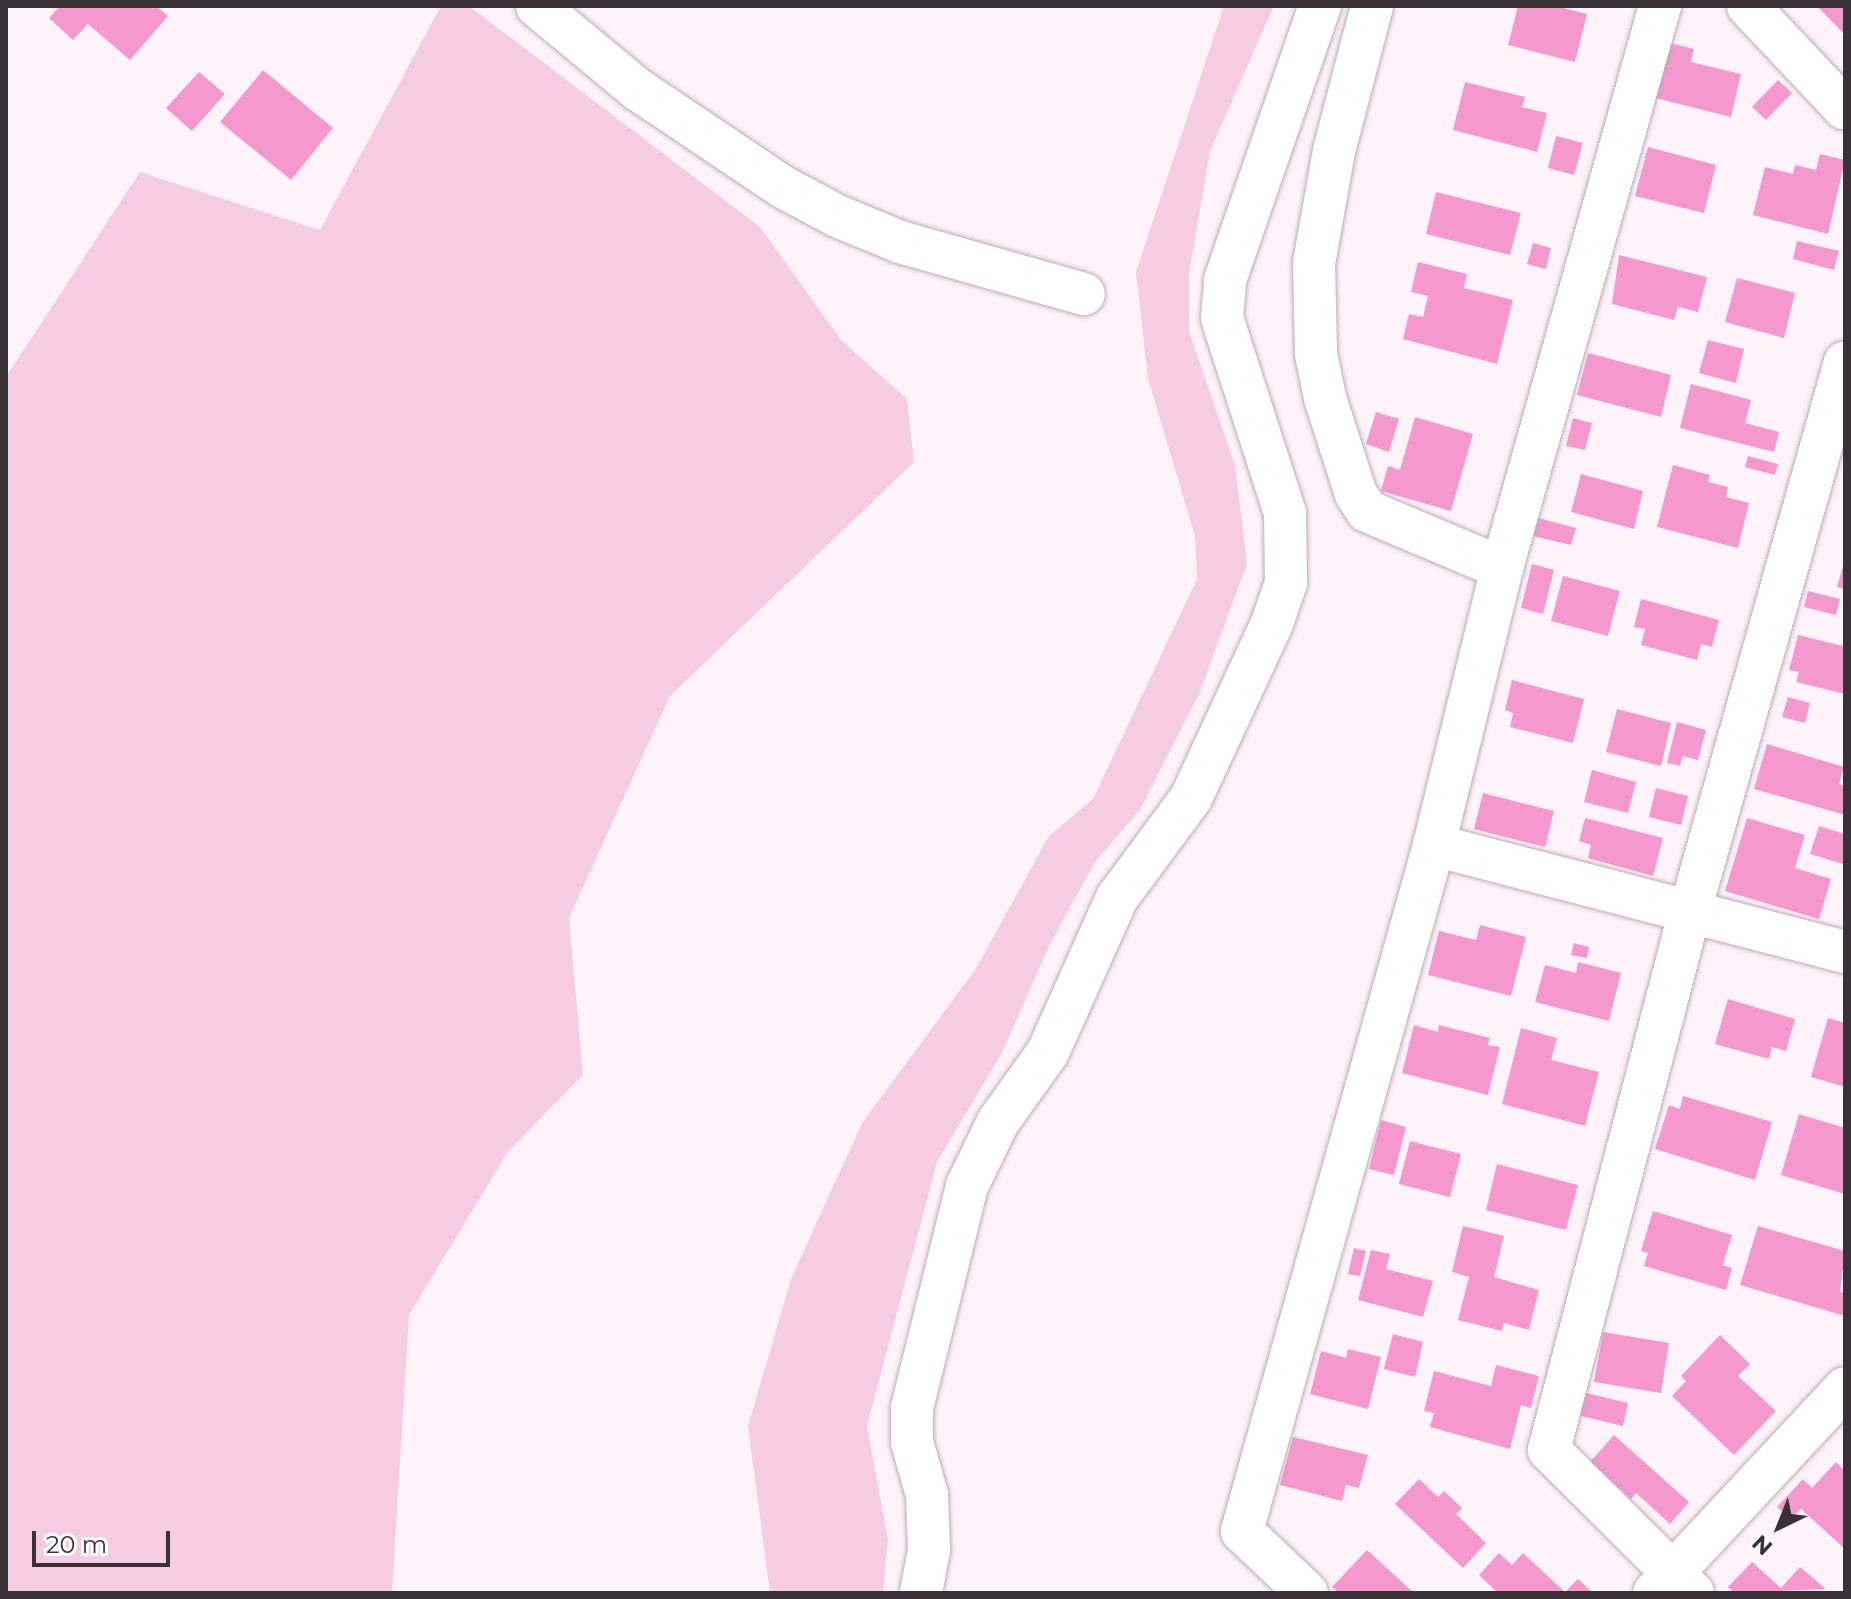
<!DOCTYPE html>
<style>
body{margin:0}
#map{position:relative;width:1851px;height:1599px;overflow:hidden;background:#fdf3f8;font-family:Montserrat,sans-serif}
div>[style]{position:absolute}
.green>*{inset:0;background:#f6cce3}
.building>*{inset:0;background:#f498cd}
.roads{filter:drop-shadow(0 0 2px #c1aab6) drop-shadow(0 0 2px #c1aab6)}
.minor>*{height:42px;margin:-21px;padding:0 21px;transform-origin:21px;border-radius:21px;background:#fff}
span{translate:-50% -50%;white-space:nowrap;text-align:center;line-height:1.15;-webkit-text-stroke:6px #fff;paint-order:stroke}
.frame{position:absolute;inset:0;border:8px solid #3a3136;pointer-events:none}
.north{position:absolute;left:1739px;top:1487px;width:80px;height:80px;-webkit-text-stroke:6px #fff;paint-order:stroke;rotate:223deg;font-size:22px;font-weight:700;line-height:32px;text-align:center;color:#3a3136}
.north::after{content:'';display:block;margin:auto;width:28px;height:36px;background:#3a3136;clip-path:polygon(50% 0,100% 100%,50% 72%,0 100%)}
.scale{position:absolute;left:32px;top:1531px;width:138px;height:36px;box-sizing:border-box;border:4px solid #3a3136;border-top:0;padding-left:10px;font-size:24px;line-height:28px;white-space:nowrap;color:#3a3136;-webkit-text-stroke:6px #fff;paint-order:stroke}
</style>
<div id="map">
<div class="green">
<div style="clip-path:polygon(441px 6px,469px 6px,760px 227px,841px 340px,907px 399px,914px 462px,670px 696px,569px 918px,583px 1075px,508px 1152px,409px 1315px,392px 1593px,6px 1593px,6px 377px,140px 172px,320px 230px)"></div>
<div style="clip-path:polygon(1224px 6px,1274px 6px,1210px 151px,1189px 274px,1189px 331px,1235px 465px,1247px 564px,1200px 692px,1140px 810px,1095px 862px,1050px 944px,1002px 1053px,937px 1162px,867px 1426px,888px 1539px,883px 1593px,770px 1593px,748px 1426px,791px 1279px,862px 1123px,975px 970px,1049px 836px,1093px 799px,1197px 579px,1195px 536px,1148px 379px,1136px 272px)"></div>
</div>
<div class="building">
<div style="clip-path:polygon(60px 6px,156px 6px,168px 16px,130px 60px,88px 24px,73px 40px,49px 18px)"></div>
<div style="clip-path:polygon(1518px 6px,1555px 6px,1587px 14px,1575px 62px,1508px 45px)"></div>
<div style="clip-path:polygon(1817px 6px,1845px 6px,1845px 35px)"></div>
<div style="clip-path:polygon(1666px 42px,1694px 49px,1691px 62px,1741px 74px,1731px 117px,1652px 97px)"></div>
<div style="clip-path:polygon(263px 70px,333px 128px,291px 180px,220px 122px)"></div>
<div style="clip-path:polygon(199px 72px,225px 94px,192px 131px,166px 108px)"></div>
<div style="clip-path:polygon(1778px 80px,1792px 93px,1766px 120px,1752px 107px)"></div>
<div style="clip-path:polygon(1465px 82px,1525px 97px,1522px 107px,1547px 113px,1537px 152px,1453px 130px)"></div>
<div style="clip-path:polygon(1556px 136px,1583px 143px,1574px 175px,1548px 168px)"></div>
<div style="clip-path:polygon(1648px 147px,1716px 165px,1704px 213px,1635px 196px)"></div>
<div style="clip-path:polygon(1820px 154px,1845px 160px,1828px 234px,1753px 215px,1765px 167px,1793px 174px,1795px 165px,1816px 170px)"></div>
<div style="clip-path:polygon(1436px 192px,1521px 213px,1510px 255px,1426px 234px)"></div>
<div style="clip-path:polygon(1797px 241px,1839px 251px,1834px 270px,1793px 259px)"></div>
<div style="clip-path:polygon(1533px 243px,1551px 248px,1546px 269px,1527px 264px)"></div>
<div style="clip-path:polygon(1619px 255px,1707px 277px,1698px 312px,1678px 307px,1674px 320px,1612px 304px)"></div>
<div style="clip-path:polygon(1418px 262px,1467px 274px,1464px 288px,1513px 300px,1497px 364px,1403px 339px,1409px 314px,1423px 317px,1428px 296px,1411px 292px)"></div>
<div style="clip-path:polygon(1737px 278px,1795px 293px,1784px 338px,1725px 322px)"></div>
<div style="clip-path:polygon(1708px 340px,1744px 349px,1736px 383px,1699px 373px)"></div>
<div style="clip-path:polygon(1588px 353px,1671px 375px,1661px 417px,1577px 395px)"></div>
<div style="clip-path:polygon(1691px 384px,1751px 400px,1745px 423px,1779px 432px,1774px 452px,1680px 428px)"></div>
<div style="clip-path:polygon(1376px 412px,1399px 419px,1389px 452px,1366px 444px)"></div>
<div style="clip-path:polygon(1415px 417px,1473px 434px,1451px 511px,1381px 491px,1388px 466px,1400px 470px)"></div>
<div style="clip-path:polygon(1573px 418px,1592px 423px,1585px 450px,1566px 446px)"></div>
<div style="clip-path:polygon(1748px 456px,1778px 464px,1775px 475px,1745px 467px)"></div>
<div style="clip-path:polygon(1673px 465px,1710px 475px,1708px 482px,1728px 487px,1726px 497px,1749px 503px,1738px 548px,1657px 527px)"></div>
<div style="clip-path:polygon(1581px 474px,1643px 491px,1634px 529px,1571px 512px)"></div>
<div style="clip-path:polygon(1538px 518px,1576px 528px,1571px 545px,1533px 536px)"></div>
<div style="clip-path:polygon(1844px 562px,1845px 562px,1845px 589px,1837px 587px)"></div>
<div style="clip-path:polygon(1532px 564px,1554px 570px,1543px 614px,1521px 608px)"></div>
<div style="clip-path:polygon(1563px 576px,1620px 591px,1608px 636px,1551px 621px)"></div>
<div style="clip-path:polygon(1808px 591px,1840px 599px,1836px 615px,1804px 607px)"></div>
<div style="clip-path:polygon(1641px 599px,1719px 620px,1712px 647px,1701px 644px,1697px 660px,1641px 645px,1645px 629px,1634px 627px)"></div>
<div style="clip-path:polygon(1798px 635px,1843px 646px,1845px 694px,1796px 682px,1799px 672px,1789px 670px)"></div>
<div style="clip-path:polygon(1512px 680px,1584px 699px,1573px 743px,1510px 727px,1513px 713px,1505px 710px)"></div>
<div style="clip-path:polygon(1788px 697px,1810px 703px,1805px 723px,1782px 717px)"></div>
<div style="clip-path:polygon(1617px 709px,1671px 723px,1661px 766px,1606px 752px)"></div>
<div style="clip-path:polygon(1677px 722px,1706px 730px,1698px 760px,1683px 756px,1680px 766px,1667px 763px)"></div>
<div style="clip-path:polygon(1767px 744px,1844px 767px,1839px 784px,1845px 786px,1845px 815px,1754px 789px)"></div>
<div style="clip-path:polygon(1592px 770px,1636px 782px,1628px 813px,1584px 802px)"></div>
<div style="clip-path:polygon(1656px 788px,1688px 796px,1681px 825px,1649px 817px)"></div>
<div style="clip-path:polygon(1483px 793px,1554px 811px,1545px 847px,1474px 829px)"></div>
<div style="clip-path:polygon(1585px 818px,1663px 838px,1653px 876px,1588px 858px,1591px 845px,1579px 841px)"></div>
<div style="clip-path:polygon(1747px 818px,1805px 835px,1795px 868px,1831px 879px,1819px 919px,1725px 891px)"></div>
<div style="clip-path:polygon(1819px 826px,1845px 834px,1843px 864px,1810px 854px)"></div>
<div style="clip-path:polygon(1480px 925px,1526px 937px,1511px 996px,1428px 975px,1439px 931px,1476px 940px)"></div>
<div style="clip-path:polygon(1574px 943px,1589px 947px,1587px 958px,1571px 955px)"></div>
<div style="clip-path:polygon(1578px 962px,1621px 973px,1609px 1021px,1535px 1002px,1545px 965px,1576px 973px)"></div>
<div style="clip-path:polygon(1728px 999px,1795px 1019px,1786px 1051px,1772px 1047px,1769px 1059px,1715px 1044px)"></div>
<div style="clip-path:polygon(1828px 1018px,1845px 1023px,1845px 1087px,1811px 1077px)"></div>
<div style="clip-path:polygon(1414px 1025px,1438px 1032px,1439px 1025px,1490px 1038px,1488px 1045px,1500px 1047px,1488px 1095px,1402px 1073px)"></div>
<div style="clip-path:polygon(1521px 1028px,1557px 1038px,1551px 1060px,1599px 1072px,1585px 1126px,1502px 1104px)"></div>
<div style="clip-path:polygon(1683px 1096px,1772px 1122px,1755px 1180px,1655px 1149px,1669px 1105px,1680px 1109px)"></div>
<div style="clip-path:polygon(1799px 1114px,1845px 1128px,1845px 1194px,1781px 1175px)"></div>
<div style="clip-path:polygon(1381px 1120px,1406px 1127px,1394px 1175px,1369px 1169px)"></div>
<div style="clip-path:polygon(1410px 1141px,1461px 1154px,1450px 1197px,1399px 1184px)"></div>
<div style="clip-path:polygon(1497px 1164px,1578px 1185px,1566px 1230px,1486px 1210px)"></div>
<div style="clip-path:polygon(1653px 1211px,1732px 1235px,1723px 1265px,1732px 1268px,1726px 1290px,1644px 1266px,1648px 1253px,1641px 1251px)"></div>
<div style="clip-path:polygon(1463px 1226px,1504px 1236px,1494px 1277px,1539px 1290px,1529px 1330px,1504px 1323px,1502px 1331px,1458px 1320px,1469px 1277px,1452px 1272px)"></div>
<div style="clip-path:polygon(1758px 1226px,1845px 1251px,1840px 1292px,1845px 1293px,1845px 1316px,1740px 1285px)"></div>
<div style="clip-path:polygon(1354px 1248px,1366px 1251px,1360px 1276px,1348px 1274px)"></div>
<div style="clip-path:polygon(1371px 1250px,1390px 1254px,1386px 1269px,1433px 1281px,1423px 1317px,1358px 1300px)"></div>
<div style="clip-path:polygon(1603px 1332px,1669px 1343px,1661px 1393px,1594px 1382px)"></div>
<div style="clip-path:polygon(1393px 1334px,1423px 1342px,1415px 1377px,1384px 1369px)"></div>
<div style="clip-path:polygon(1720px 1335px,1750px 1364px,1738px 1376px,1776px 1411px,1734px 1455px,1672px 1396px,1686px 1381px,1681px 1376px)"></div>
<div style="clip-path:polygon(1348px 1349px,1381px 1357px,1368px 1409px,1310px 1394px,1321px 1351px,1346px 1358px)"></div>
<div style="clip-path:polygon(1496px 1365px,1539px 1376px,1531px 1408px,1521px 1405px,1510px 1449px,1430px 1427px,1434px 1413px,1424px 1411px,1434px 1371px,1491px 1386px)"></div>
<div style="clip-path:polygon(1582px 1392px,1628px 1403px,1623px 1426px,1577px 1415px)"></div>
<div style="clip-path:polygon(1614px 1435px,1689px 1502px,1670px 1524px,1636px 1493px,1631px 1499px,1590px 1462px)"></div>
<div style="clip-path:polygon(1293px 1437px,1368px 1455px,1359px 1488px,1346px 1485px,1342px 1501px,1280px 1485px)"></div>
<div style="clip-path:polygon(1836px 1462px,1845px 1471px,1845px 1549px,1801px 1509px,1791px 1519px,1777px 1507px,1803px 1479px,1812px 1488px)"></div>
<div style="clip-path:polygon(1419px 1479px,1438px 1497px,1444px 1491px,1462px 1508px,1456px 1514px,1486px 1543px,1463px 1568px,1395px 1504px)"></div>
<div style="clip-path:polygon(1367px 1550px,1414px 1593px,1339px 1593px,1332px 1587px)"></div>
<div style="clip-path:polygon(1499px 1553px,1512px 1565px,1523px 1553px,1565px 1592px,1578px 1579px,1593px 1593px,1498px 1593px,1479px 1575px)"></div>
<div style="clip-path:polygon(1752px 1562px,1781px 1588px,1800px 1567px,1826px 1589px,1734px 1593px,1728px 1587px)"></div>
</div>
<div class="roads">
<div class="minor">
<div style="left:537px;top:6px;width:130px;rotate:39.7deg"></div>
<div style="left:637px;top:89px;width:176px;rotate:33.9deg"></div>
<div style="left:783px;top:187px;width:61px;rotate:28.2deg"></div>
<div style="left:837px;top:216px;width:68px;rotate:22.4deg"></div>
<div style="left:900px;top:242px;width:191px;rotate:15.8deg"></div>
<div style="left:1372px;top:6px;width:150px;rotate:104.7deg"></div>
<div style="left:1334px;top:151px;width:114px;rotate:100.1deg"></div>
<div style="left:1314px;top:263px;width:91px;rotate:88.7deg"></div>
<div style="left:1316px;top:354px;width:45px;rotate:78.4deg"></div>
<div style="left:1325px;top:398px;width:101px;rotate:72.1deg"></div>
<div style="left:1356px;top:494px;width:20px;rotate:57deg"></div>
<div style="left:1367px;top:511px;width:147px;rotate:22.9deg"></div>
<div style="left:1748px;top:6px;width:141px;rotate:46.7deg"></div>
<div style="left:1434px;top:845px;width:425px;rotate:14.6deg"></div>
<div style="left:921px;top:1593px;width:44px;rotate:-79.5deg"></div>
<div style="left:929px;top:1550px;width:55px;rotate:-92.1deg"></div>
<div style="left:927px;top:1495px;width:55px;rotate:-105.8deg"></div>
<div style="left:912px;top:1442px;width:34px;rotate:-90deg"></div>
<div style="left:912px;top:1408px;width:229px;rotate:-76.1deg"></div>
<div style="left:967px;top:1186px;width:71px;rotate:-64.2deg"></div>
<div style="left:998px;top:1122px;width:86px;rotate:-54.5deg"></div>
<div style="left:1048px;top:1052px;width:169px;rotate:-65.9deg"></div>
<div style="left:1117px;top:898px;width:124px;rotate:-53.5deg"></div>
<div style="left:1191px;top:798px;width:190px;rotate:-65.1deg"></div>
<div style="left:1271px;top:626px;width:46px;rotate:-70.8deg"></div>
<div style="left:1286px;top:583px;width:70px;rotate:-90.8deg"></div>
<div style="left:1285px;top:513px;width:205px;rotate:-107.9deg"></div>
<div style="left:1222px;top:318px;width:38px;rotate:-85deg"></div>
<div style="left:1225px;top:280px;width:290px;rotate:-70.9deg"></div>
<div style="left:1307px;top:1593px;width:90px;rotate:-136.4deg"></div>
<div style="left:1242px;top:1531px;width:712px;rotate:-74.36deg"></div>
<div style="left:1434px;top:845px;width:285px;rotate:-76.2deg"></div>
<div style="left:1502px;top:568px;width:584px;rotate:-74.3deg"></div>
<div style="left:1654px;top:1593px;width:280px;rotate:-47deg"></div>
<div style="left:1693px;top:1593px;width:203px;rotate:-135.2deg"></div>
<div style="left:1549px;top:1450px;width:557px;rotate:-75.34deg"></div>
<div style="left:1690px;top:911px;width:570px;rotate:-74.23deg"></div>
</div>
</div>
<div class="frame"></div>
<div class="north">N</div>
<div class="scale">20 m</div>
</div>
